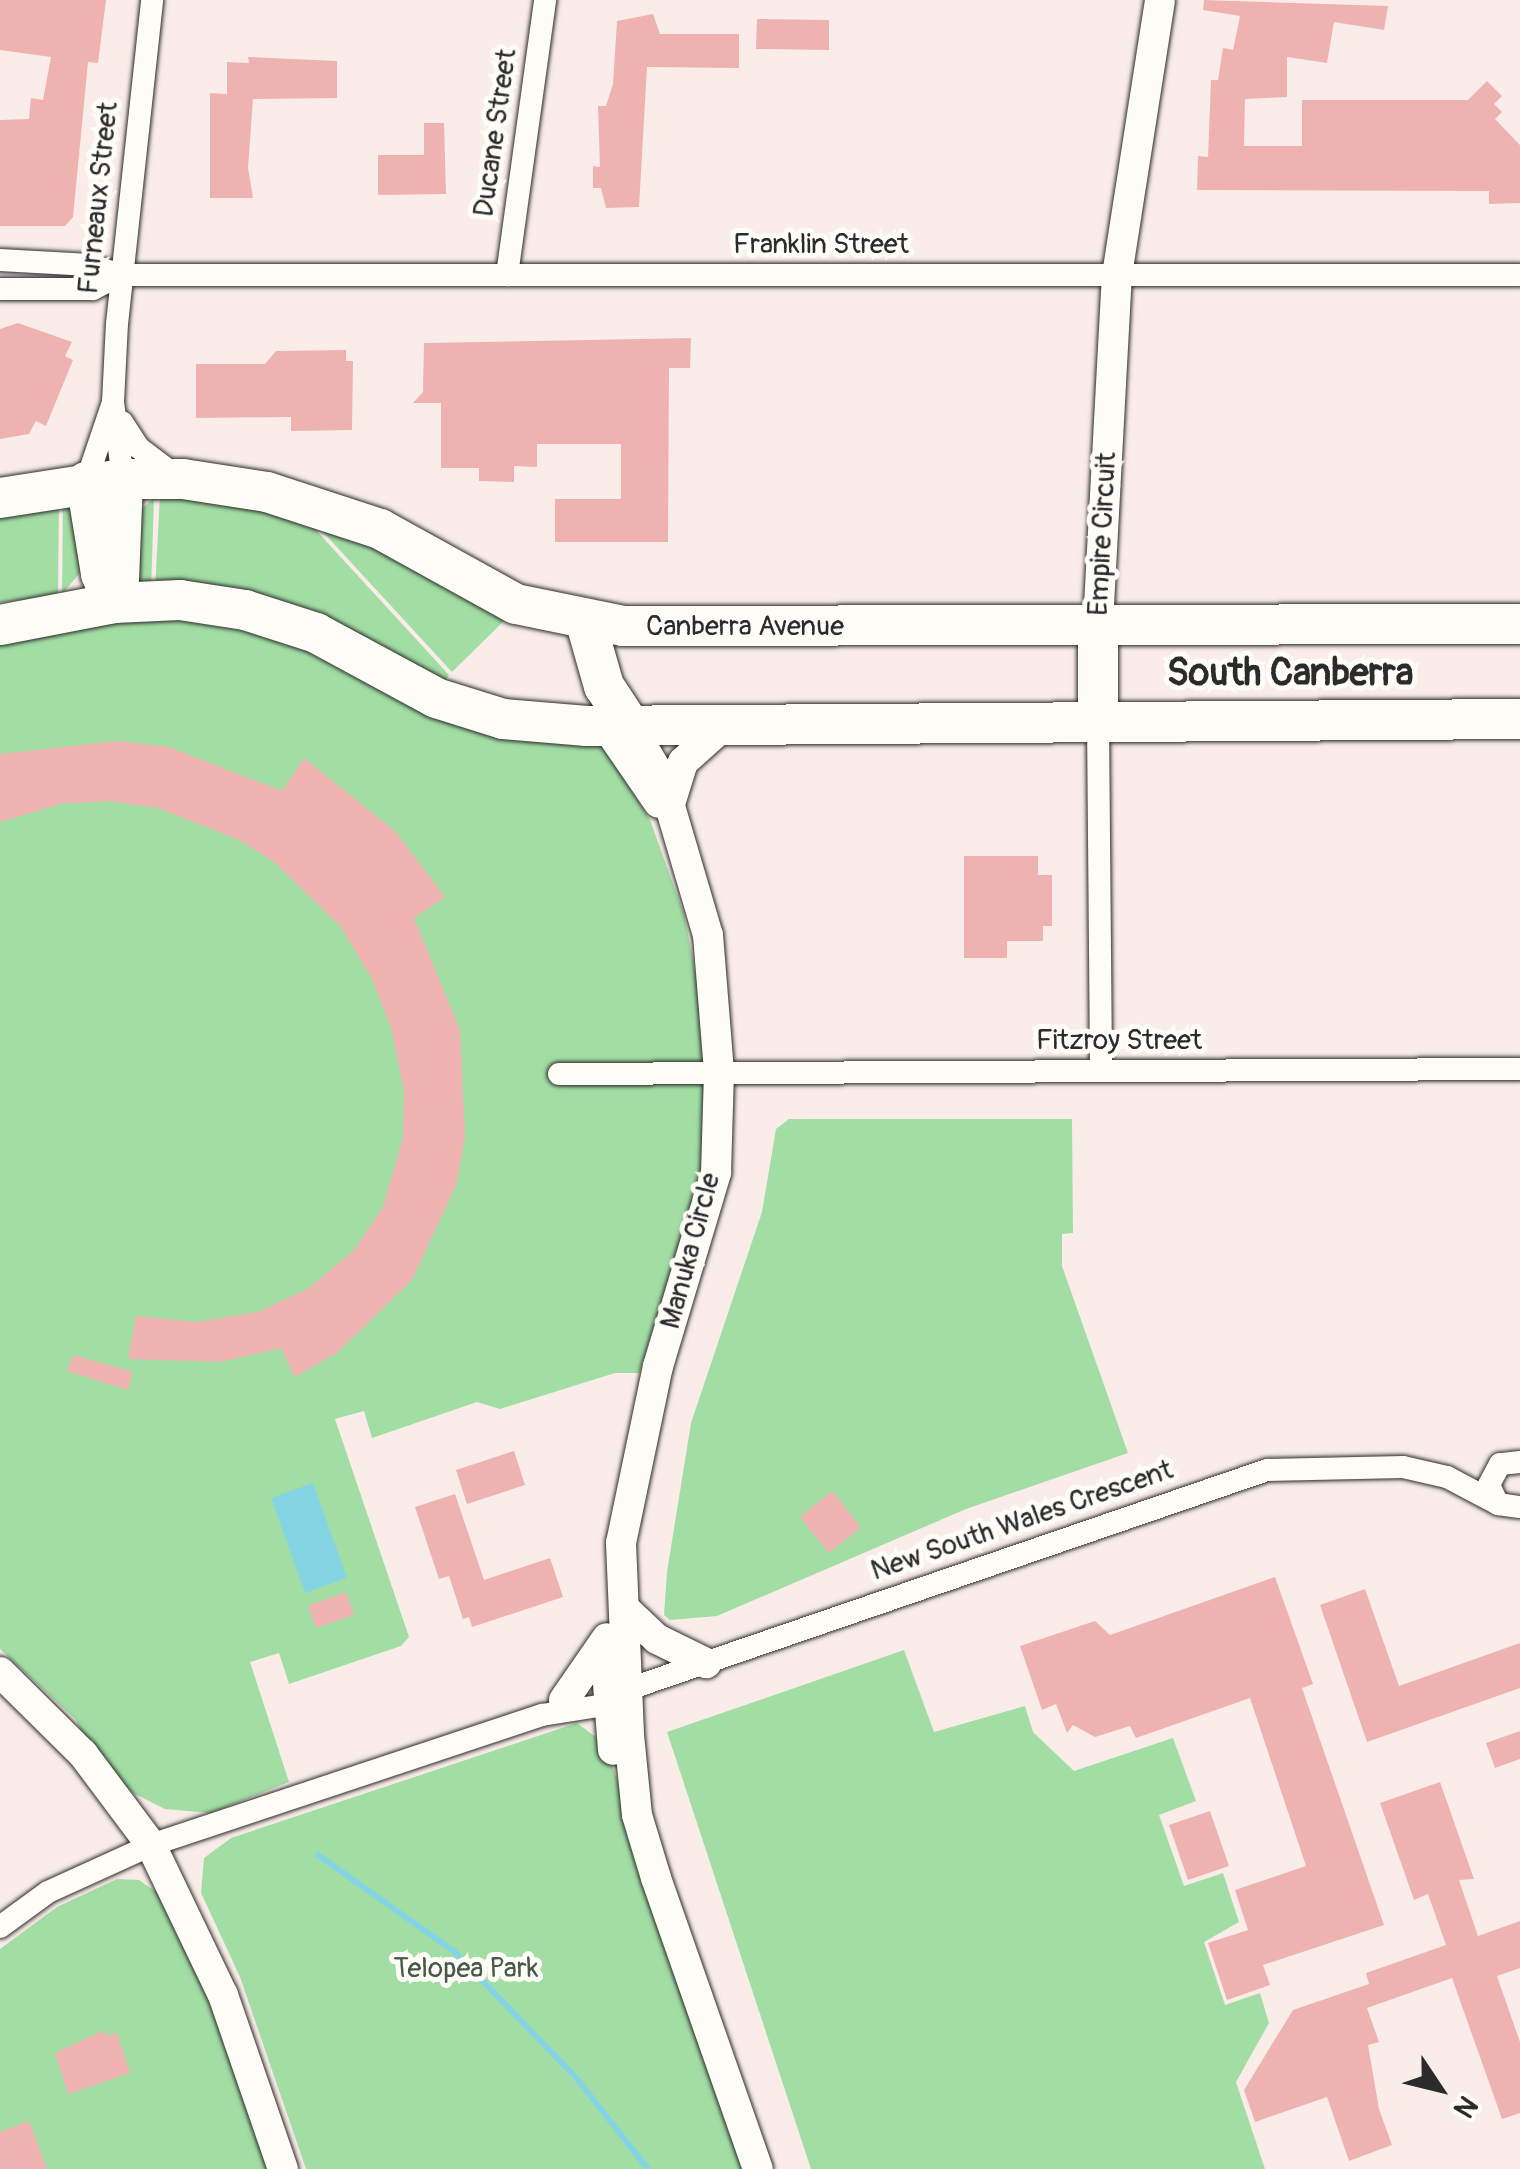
<!DOCTYPE html>
<style>
body{margin:0}
#map{position:relative;width:1520px;height:2169px;overflow:hidden;background:#faede9;font-family:Pangolin,sans-serif}
div>[style]{position:absolute}
.green>*{inset:0;background:#a2dea4}
.water>*{inset:0;background:#85d4e3}
.stream>*{height:6px;margin:-3px;padding:0 3px;transform-origin:3px;border-radius:3px;background:#85d4e3}
.building>*{inset:0;background:#eeb3b1}
.roads{filter:drop-shadow(0 0 2px #2b2b2b) drop-shadow(0 0 2px #2b2b2b)}
.street>*{height:22px;margin:-11px;padding:0 11px;transform-origin:11px;border-radius:11px;background:#fdfcf7}
.secondary>*{height:30px;margin:-15px;padding:0 15px;transform-origin:15px;border-radius:15px;background:#fdfcf7}
.highway>*{height:40px;margin:-20px;padding:0 20px;transform-origin:20px;border-radius:20px;background:#fdfcf7}
span{translate:-50% -50%;white-space:nowrap;text-align:center;line-height:1.15;-webkit-text-stroke:10px #fdfcf7;paint-order:stroke}
.street-label{font-size:28px;color:#2b2b2b}
.park-label{font-size:28px;color:#495849}
.district-label{font-size:38px;color:#2b2b2b;font-weight:700}
.north{position:absolute;left:1390px;top:2039px;width:100px;height:100px;-webkit-text-stroke:8px #fdfcf7;paint-order:stroke;rotate:125deg;font-size:28px;font-weight:700;line-height:40px;text-align:center;color:#2b2b2b}
.north::after{content:'';display:block;margin:auto;width:35px;height:45px;background:#2b2b2b;clip-path:polygon(50% 0,100% 100%,50% 72%,0 100%)}
</style>
<div id="map">
<div class="green">
<div style="clip-path:polygon(79px 495px,85px 567px,62px 594px,63px 497px)"></div>
<div style="clip-path:polygon(160px 495px,220px 496px,314px 528px,449px 675px,443px 684px,155px 590px)"></div>
<div style="clip-path:polygon(59px 497px,58px 596px,0 602px,0 510px)"></div>
<div style="clip-path:polygon(154px 498px,151px 590px,127px 591px,140px 510px)"></div>
<div style="clip-path:polygon(322px 520px,507px 618px,452px 672px,323px 532px)"></div>
<div style="clip-path:polygon(173px 619px,256px 633px,602px 744px,650px 820px,684px 914px,698px 987px,707px 1123px,702px 1174px,639px 1373px,615px 1373px,500px 1409px,477px 1402px,372px 1438px,364px 1411px,335px 1419px,409px 1637px,401px 1646px,289px 1684px,279px 1653px,250px 1662px,289px 1782px,211px 1813px,165px 1809px,133px 1793px,94px 1753px,75px 1719px,0 1649px,0 642px,56px 626px)"></div>
<div style="clip-path:polygon(789px 1119px,1072px 1119px,1073px 1233px,1062px 1234px,1062px 1266px,1128px 1453px,966px 1509px,717px 1616px,670px 1620px,664px 1615px,667px 1572px,691px 1423px,762px 1212px,776px 1129px)"></div>
<div style="clip-path:polygon(904px 1650px,934px 1732px,1025px 1706px,1033px 1732px,1074px 1771px,1173px 1738px,1196px 1801px,1159px 1815px,1184px 1886px,1223px 1873px,1239px 1922px,1204px 1942px,1225px 2005px,1260px 1993px,1269px 2023px,1236px 2082px,1265px 2169px,811px 2169px,667px 1732px)"></div>
<div style="clip-path:polygon(577px 1723px,605px 1744px,746px 2169px,306px 2169px,240px 1977px,201px 1893px,204px 1858px,231px 1838px)"></div>
<div style="clip-path:polygon(117px 1879px,139px 1880px,159px 1894px,199px 1968px,270px 2169px,0 2169px,0 1949px,57px 1907px)"></div>
</div>
<div class="water">
<div style="clip-path:polygon(313px 1483px,347px 1578px,305px 1593px,271px 1498px)"></div>
</div>
<div class="stream">
<div style="left:318px;top:1855px;width:168px;rotate:35.3deg"></div>
<div style="left:455px;top:1952px;width:178px;rotate:46.1deg"></div>
<div style="left:578px;top:2080px;width:113px;rotate:51.8deg"></div>
</div>
<div class="building">
<div style="clip-path:polygon(0 0,106px 0,98px 63px,88px 62px,73px 217px,65px 226px,0 226px,0 120px,29px 119px,31px 98px,43px 100px,51px 57px,0 50px)"></div>
<div style="clip-path:polygon(1204px 0,1388px 6px,1384px 30px,1334px 22px,1327px 63px,1287px 57px,1287px 97px,1245px 99px,1244px 146px,1302px 146px,1302px 100px,1468px 100px,1487px 81px,1502px 96px,1494px 104px,1502px 112px,1495px 119px,1520px 145px,1520px 203px,1489px 204px,1489px 191px,1197px 190px,1198px 156px,1208px 157px,1211px 80px,1218px 80px,1223px 48px,1233px 50px,1240px 16px,1203px 10px)"></div>
<div style="clip-path:polygon(653px 14px,660px 34px,739px 34px,739px 68px,647px 67px,639px 207px,606px 208px,601px 188px,593px 188px,593px 166px,600px 167px,598px 106px,606px 106px,613px 84px,617px 21px)"></div>
<div style="clip-path:polygon(757px 19px,829px 20px,829px 50px,756px 49px)"></div>
<div style="clip-path:polygon(248px 57px,337px 61px,337px 98px,253px 99px,248px 168px,253px 198px,210px 198px,210px 93px,227px 94px,227px 62px,249px 63px)"></div>
<div style="clip-path:polygon(424px 123px,444px 123px,446px 194px,378px 195px,378px 155px,424px 155px)"></div>
<div style="clip-path:polygon(18px 323px,72px 342px,65px 356px,73px 360px,46px 426px,36px 421px,29px 434px,0 439px,0 329px)"></div>
<div style="clip-path:polygon(691px 338px,690px 368px,669px 368px,668px 542px,555px 542px,555px 499px,621px 499px,621px 444px,537px 444px,537px 467px,514px 466px,514px 482px,479px 481px,479px 468px,441px 468px,441px 403px,413px 403px,423px 392px,424px 343px)"></div>
<div style="clip-path:polygon(346px 350px,346px 361px,353px 361px,352px 430px,291px 431px,291px 417px,196px 418px,196px 364px,265px 364px,276px 351px)"></div>
<div style="clip-path:polygon(117px 741px,169px 747px,282px 791px,304px 758px,395px 831px,445px 897px,414px 918px,460px 1030px,465px 1137px,457px 1183px,412px 1280px,338px 1352px,295px 1377px,281px 1348px,221px 1362px,128px 1359px,136px 1316px,197px 1322px,258px 1312px,309px 1288px,354px 1250px,383px 1207px,403px 1137px,404px 1090px,391px 1028px,371px 977px,340px 926px,273px 861px,239px 840px,158px 808px,109px 801px,60px 804px,0 822px,0 754px)"></div>
<div style="clip-path:polygon(964px 856px,1038px 856px,1038px 875px,1052px 875px,1052px 926px,1043px 926px,1043px 941px,1007px 941px,1007px 958px,964px 958px)"></div>
<div style="clip-path:polygon(73px 1355px,133px 1372px,128px 1390px,67px 1371px)"></div>
<div style="clip-path:polygon(514px 1451px,525px 1485px,467px 1504px,456px 1470px)"></div>
<div style="clip-path:polygon(832px 1491px,861px 1527px,829px 1553px,800px 1517px)"></div>
<div style="clip-path:polygon(455px 1494px,484px 1580px,550px 1558px,563px 1597px,472px 1627px,469px 1617px,463px 1619px,449px 1576px,439px 1579px,415px 1507px)"></div>
<div style="clip-path:polygon(1275px 1577px,1313px 1684px,1302px 1688px,1384px 1925px,1263px 1965px,1270px 1985px,1227px 2000px,1208px 1943px,1248px 1930px,1235px 1890px,1306px 1866px,1250px 1698px,1136px 1738px,1130px 1726px,1095px 1737px,1073px 1725px,1067px 1733px,1056px 1704px,1042px 1710px,1020px 1646px,1095px 1621px,1110px 1635px)"></div>
<div style="clip-path:polygon(1365px 1589px,1399px 1686px,1520px 1643px,1520px 1688px,1367px 1742px,1320px 1605px)"></div>
<div style="clip-path:polygon(346px 1592px,354px 1615px,316px 1628px,308px 1606px)"></div>
<div style="clip-path:polygon(1520px 1731px,1520px 1759px,1495px 1768px,1486px 1743px)"></div>
<div style="clip-path:polygon(1440px 1782px,1474px 1879px,1459px 1880px,1478px 1936px,1520px 1921px,1520px 1968px,1497px 1976px,1520px 2042px,1520px 2113px,1502px 2119px,1452px 1978px,1367px 2008px,1379px 2042px,1368px 2045px,1379px 2109px,1392px 2145px,1349px 2161px,1327px 2097px,1255px 2122px,1244px 2090px,1293px 2010px,1369px 1984px,1366px 1973px,1446px 1945px,1428px 1894px,1414px 1900px,1380px 1803px)"></div>
<div style="clip-path:polygon(1210px 1811px,1229px 1866px,1188px 1880px,1169px 1825px)"></div>
<div style="clip-path:polygon(104px 2030px,106px 2036px,117px 2033px,130px 2073px,68px 2094px,55px 2053px)"></div>
<div style="clip-path:polygon(29px 2121px,47px 2169px,0 2169px,0 2132px)"></div>
</div>
<div class="roads">
<div class="street">
<div style="left:0;top:260px;width:90px;rotate:3.2deg"></div>
<div style="left:90px;top:265px;width:33px;rotate:18deg"></div>
<div style="left:121px;top:275px;width:1399px"></div>
<div style="left:507px;top:275px;width:278px;rotate:-82.1deg"></div>
<div style="left:0;top:289px;width:93px"></div>
<div style="left:93px;top:289px;width:31px;rotate:-27deg"></div>
<div style="left:122px;top:422px;width:31px;rotate:57deg"></div>
<div style="left:139px;top:448px;width:46px;rotate:37.1deg"></div>
<div style="left:123px;top:479px;width:78px;rotate:-97.4deg"></div>
<div style="left:113px;top:402px;width:78px;rotate:-87.1deg"></div>
<div style="left:117px;top:324px;width:326px;rotate:-83.8deg"></div>
<div style="left:86px;top:482px;width:81px;rotate:-71.3deg"></div>
<div style="left:1098px;top:722px;width:349px;rotate:89.5deg"></div>
<div style="left:559px;top:1074px;width:961px;rotate:-0.3deg"></div>
<div style="left:1520px;top:1462px;width:20px;rotate:174deg"></div>
<div style="left:1500px;top:1464px;width:24px;rotate:118deg"></div>
<div style="left:1489px;top:1485px;width:21px;rotate:65deg"></div>
<div style="left:1498px;top:1504px;width:22px;rotate:8deg"></div>
<div style="left:0;top:1927px;width:59px;rotate:-36.1deg"></div>
<div style="left:48px;top:1892px;width:113px;rotate:-24.5deg"></div>
<div style="left:151px;top:1845px;width:412px;rotate:-18.4deg"></div>
<div style="left:542px;top:1715px;width:64px;rotate:-9deg"></div>
<div style="left:605px;top:1705px;width:26px;rotate:-36deg"></div>
<div style="left:626px;top:1690px;width:678px;rotate:-18.94deg"></div>
<div style="left:1267px;top:1470px;width:136px;rotate:-1.3deg"></div>
<div style="left:1403px;top:1467px;width:45px;rotate:12.8deg"></div>
<div style="left:1447px;top:1477px;width:58px;rotate:27.9deg"></div>
</div>
<div class="secondary">
<div style="left:1098px;top:624px;width:350px;rotate:-86.9deg"></div>
<div style="left:1117px;top:275px;width:278px;rotate:-81.1deg"></div>
<div style="left:606px;top:726px;width:93px;rotate:55.5deg"></div>
<div style="left:631px;top:727px;width:61px;rotate:59.2deg"></div>
<div style="left:662px;top:779px;width:163px;rotate:73.6deg"></div>
<div style="left:708px;top:935px;width:137px;rotate:85.4deg"></div>
<div style="left:719px;top:1072px;width:101px;rotate:91.7deg"></div>
<div style="left:716px;top:1173px;width:202px;rotate:106.7deg"></div>
<div style="left:658px;top:1366px;width:181px;rotate:101.8deg"></div>
<div style="left:621px;top:1543px;width:192px;rotate:87.6deg"></div>
<div style="left:629px;top:1735px;width:80px;rotate:84.3deg"></div>
<div style="left:637px;top:1815px;width:66px;rotate:73.2deg"></div>
<div style="left:656px;top:1878px;width:308px;rotate:70.7deg"></div>
<div style="left:670px;top:804px;width:44px;rotate:-72.8deg"></div>
<div style="left:683px;top:762px;width:52px;rotate:-41.9deg"></div>
<div style="left:625px;top:1609px;width:44px;rotate:43.2deg"></div>
<div style="left:657px;top:1639px;width:55px;rotate:26.1deg"></div>
<div style="left:606px;top:1657px;width:93px;rotate:85.7deg"></div>
<div style="left:0;top:1672px;width:117px;rotate:44.7deg"></div>
<div style="left:83px;top:1754px;width:114px;rotate:53.2deg"></div>
<div style="left:151px;top:1845px;width:166px;rotate:64.4deg"></div>
<div style="left:223px;top:1995px;width:184px;rotate:71deg"></div>
<div style="left:564px;top:1700px;width:75px;rotate:-55.3deg"></div>
</div>
<div class="highway">
<div style="left:86px;top:482px;width:93px;rotate:80.7deg"></div>
<div style="left:101px;top:574px;width:32px;rotate:66deg"></div>
<div style="left:0;top:498px;width:124px;rotate:-8.8deg"></div>
<div style="left:123px;top:479px;width:60px"></div>
<div style="left:183px;top:479px;width:85px;rotate:8.8deg"></div>
<div style="left:267px;top:492px;width:119px;rotate:18.1deg"></div>
<div style="left:380px;top:529px;width:155px;rotate:28.9deg"></div>
<div style="left:516px;top:604px;width:109px;rotate:11.6deg"></div>
<div style="left:623px;top:626px;width:897px;rotate:-0.13deg"></div>
<div style="left:119px;top:580px;width:101px;rotate:-87.7deg"></div>
<div style="left:586px;top:623px;width:66px;rotate:74.1deg"></div>
<div style="left:604px;top:686px;width:49px;rotate:56.6deg"></div>
<div style="left:0;top:625px;width:116px;rotate:-10.9deg"></div>
<div style="left:114px;top:603px;width:66px;rotate:-2.6deg"></div>
<div style="left:180px;top:600px;width:66px;rotate:8.7deg"></div>
<div style="left:245px;top:610px;width:75px;rotate:17.9deg"></div>
<div style="left:316px;top:633px;width:136px;rotate:28.4deg"></div>
<div style="left:436px;top:698px;width:70px;rotate:17.4deg"></div>
<div style="left:503px;top:719px;width:84px;rotate:4.8deg"></div>
<div style="left:587px;top:726px;width:933px;rotate:-0.43deg"></div>
<div style="left:1098px;top:722px;width:98px;rotate:-90deg"></div>
</div>
</div>
<div class="street-label">
<span style="left:496px;top:133px;rotate:-82deg">Ducane Street</span>
<span style="left:99px;top:198px;rotate:-84deg">Furneaux Street</span>
<span style="left:821px;top:245px">Franklin Street</span>
<span style="left:1103px;top:534px;rotate:-87deg">Empire Circuit</span>
<span style="left:745px;top:627px">Canberra Avenue</span>
<span style="left:1119px;top:1041px">Fitzroy Street</span>
<span style="left:691px;top:1251px;rotate:-75deg">Manuka Circle</span>
<span style="left:1022px;top:1521px;rotate:-19deg">New South Wales Crescent</span>
</div>
<div class="park-label">
<span style="left:466px;top:1969px">Telopea Park</span>
</div>
<div class="district-label">
<span style="left:1290px;top:674px">South Canberra</span>
</div>
<div class="north">N</div>
</div>
